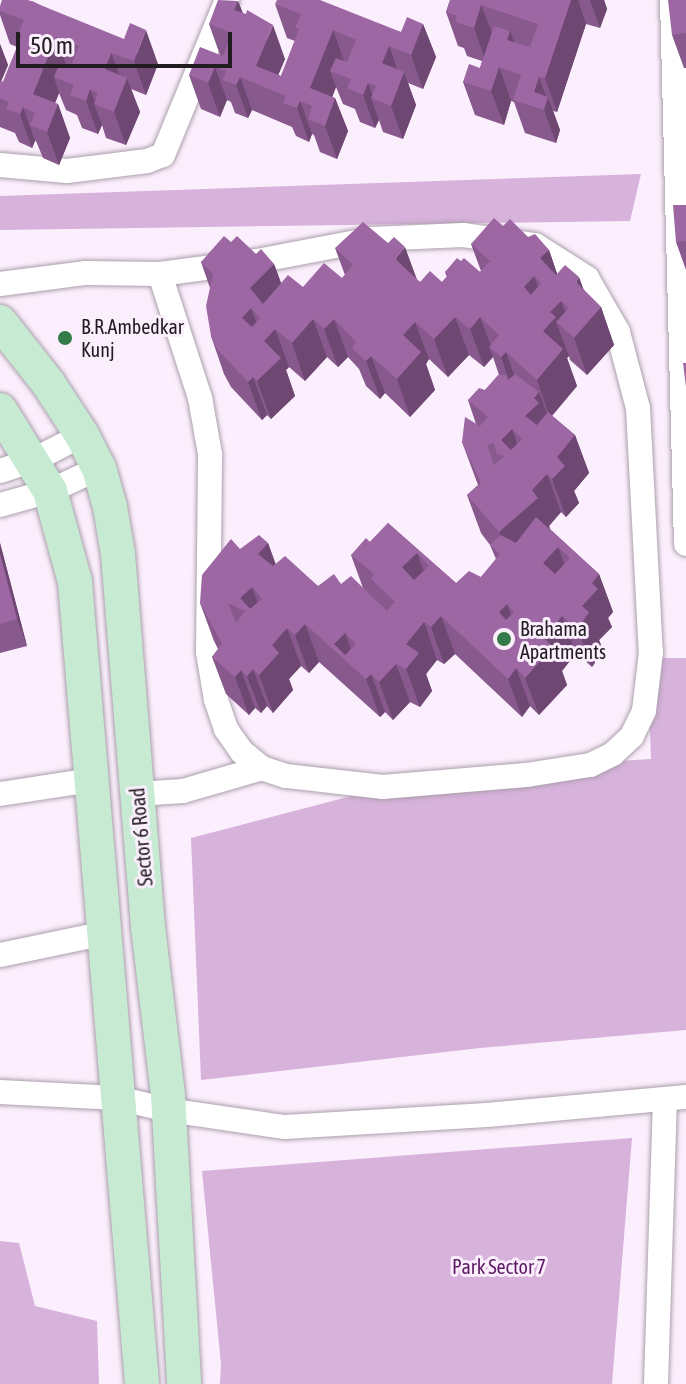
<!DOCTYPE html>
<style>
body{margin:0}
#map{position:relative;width:686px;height:1384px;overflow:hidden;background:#fceffd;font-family:"Asap Condensed",sans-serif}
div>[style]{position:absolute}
.green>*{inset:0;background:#d7b2db}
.roads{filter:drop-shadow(0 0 2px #ab9fac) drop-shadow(0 0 2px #ab9fac)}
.street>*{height:24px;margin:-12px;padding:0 12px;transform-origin:12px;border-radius:12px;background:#fff}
.secondary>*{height:34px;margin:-17px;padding:0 17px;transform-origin:17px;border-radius:17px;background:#c6ead2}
.wall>*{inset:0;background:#87598d}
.shaded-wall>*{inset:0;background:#6e4873}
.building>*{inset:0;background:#9d67a4}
.dots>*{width:22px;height:22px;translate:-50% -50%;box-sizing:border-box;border:4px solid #fceffd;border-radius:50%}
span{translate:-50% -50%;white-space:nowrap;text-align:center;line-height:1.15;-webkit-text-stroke:6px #fceffd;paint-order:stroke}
.poi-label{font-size:20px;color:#201c20}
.left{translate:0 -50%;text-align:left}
.street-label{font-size:20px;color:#201c20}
.park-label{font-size:20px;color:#5e1a67}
.scale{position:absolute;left:16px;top:32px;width:216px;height:36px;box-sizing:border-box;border:4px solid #201c20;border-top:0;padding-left:10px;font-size:24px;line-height:28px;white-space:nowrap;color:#201c20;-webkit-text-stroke:6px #fceffd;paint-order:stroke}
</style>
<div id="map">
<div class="green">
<div style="clip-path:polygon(641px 174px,630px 221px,0 230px,0 196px)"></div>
<div style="clip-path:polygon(647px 658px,686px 658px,686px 1030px,480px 1048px,201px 1080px,191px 838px,443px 772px,651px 759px)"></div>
<div style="clip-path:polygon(632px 1138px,612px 1384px,220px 1384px,221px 1364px,202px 1171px)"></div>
<div style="clip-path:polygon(0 1241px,19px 1243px,35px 1306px,97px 1321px,99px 1384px,0 1384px)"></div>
</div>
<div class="roads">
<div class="street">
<div style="left:672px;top:0;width:544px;rotate:88.53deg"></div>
<div style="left:0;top:165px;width:67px;rotate:5.1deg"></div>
<div style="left:67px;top:171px;width:81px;rotate:-7.1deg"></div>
<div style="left:147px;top:161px;width:17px;rotate:-21deg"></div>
<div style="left:163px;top:155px;width:168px;rotate:-67.6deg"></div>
<div style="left:0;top:284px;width:87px;rotate:-7.3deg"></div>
<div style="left:86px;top:273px;width:74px;rotate:0.8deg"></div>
<div style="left:160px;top:274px;width:98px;rotate:-7.6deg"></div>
<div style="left:257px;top:261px;width:117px;rotate:-10.8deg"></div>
<div style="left:372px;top:239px;width:91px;rotate:-2.5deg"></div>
<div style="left:463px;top:235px;width:73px;rotate:7.9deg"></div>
<div style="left:535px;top:245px;width:62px;rotate:32.4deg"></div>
<div style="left:587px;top:278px;width:62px;rotate:60.1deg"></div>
<div style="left:618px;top:332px;width:79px;rotate:75.3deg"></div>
<div style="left:638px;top:408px;width:244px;rotate:87deg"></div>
<div style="left:651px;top:652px;width:59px;rotate:96.8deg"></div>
<div style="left:644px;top:711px;width:28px;rotate:116deg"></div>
<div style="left:632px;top:736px;width:26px;rotate:137deg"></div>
<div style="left:613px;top:754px;width:25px;rotate:154deg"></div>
<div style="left:590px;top:765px;width:65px;rotate:171.1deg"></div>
<div style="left:526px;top:775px;width:144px;rotate:175.2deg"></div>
<div style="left:383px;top:787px;width:98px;rotate:-173.5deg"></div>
<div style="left:286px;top:776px;width:25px;rotate:-162deg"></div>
<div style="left:262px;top:768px;width:26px;rotate:-141deg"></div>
<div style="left:242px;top:752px;width:28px;rotate:-125deg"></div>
<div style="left:226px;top:729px;width:31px;rotate:-109deg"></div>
<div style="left:216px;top:700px;width:49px;rotate:-99.5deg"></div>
<div style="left:208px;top:652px;width:198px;rotate:-89.4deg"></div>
<div style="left:210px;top:454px;width:57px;rotate:-100.1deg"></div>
<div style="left:200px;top:398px;width:130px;rotate:-107.9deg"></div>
<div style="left:0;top:471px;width:36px;rotate:-18deg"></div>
<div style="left:34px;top:460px;width:54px;rotate:-27.5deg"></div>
<div style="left:0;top:505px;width:52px;rotate:-15.6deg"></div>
<div style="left:50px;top:491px;width:54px;rotate:-25.1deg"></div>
<div style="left:0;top:794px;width:92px;rotate:-8.7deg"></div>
<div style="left:137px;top:794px;width:46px;rotate:-3.7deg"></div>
<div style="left:183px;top:791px;width:82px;rotate:-16.2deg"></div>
<div style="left:0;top:955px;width:107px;rotate:-11.8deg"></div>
<div style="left:0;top:1092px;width:117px;rotate:2.9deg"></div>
<div style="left:117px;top:1098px;width:52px;rotate:13.2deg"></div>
<div style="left:168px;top:1110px;width:118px;rotate:8.3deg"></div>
<div style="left:285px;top:1127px;width:202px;rotate:-3.4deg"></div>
<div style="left:487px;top:1115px;width:200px;rotate:-5.2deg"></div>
<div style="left:656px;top:1384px;width:283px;rotate:-88.2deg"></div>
</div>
<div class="secondary">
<div style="left:0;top:322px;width:78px;rotate:51.8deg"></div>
<div style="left:48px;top:383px;width:62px;rotate:56.8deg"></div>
<div style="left:82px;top:435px;width:37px;rotate:63deg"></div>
<div style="left:99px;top:468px;width:41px;rotate:74.2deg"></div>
<div style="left:110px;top:507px;width:48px;rotate:80.3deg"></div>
<div style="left:118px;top:554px;width:374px;rotate:85.4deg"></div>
<div style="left:148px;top:927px;width:169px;rotate:83.2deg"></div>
<div style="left:168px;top:1095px;width:289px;rotate:86.8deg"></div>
<div style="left:0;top:410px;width:95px;rotate:58.3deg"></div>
<div style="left:50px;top:491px;width:94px;rotate:74.6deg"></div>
<div style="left:75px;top:582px;width:805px;rotate:85.22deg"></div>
</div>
</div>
<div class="wall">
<div style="clip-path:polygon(450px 0,604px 0,607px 9px,600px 28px,586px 24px,557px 112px,553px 111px,560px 130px,556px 143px,525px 133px,514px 102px,511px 101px,504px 125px,475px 115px,463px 82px,480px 68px,482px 61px,467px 56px,464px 48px,458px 46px,446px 12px)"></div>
<div style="clip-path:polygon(686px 0,686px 68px,684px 68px,672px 35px)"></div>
<div style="clip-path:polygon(32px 1px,158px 64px,146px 95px,131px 89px,140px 112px,126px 145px,106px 138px,102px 125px,98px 134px,82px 128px,77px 115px,66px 110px,59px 93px,55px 103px,58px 104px,70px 138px,59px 165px,43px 158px,36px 141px,35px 141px,32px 148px,19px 142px,15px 133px,0 127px,0 44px,8px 65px,1px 81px,3px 82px,17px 47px,10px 44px,0 15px,0 6px)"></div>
<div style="clip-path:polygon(238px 1px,243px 13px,285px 59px,278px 75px,281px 76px,295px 41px,287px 38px,275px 4px,401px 32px,423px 24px,436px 57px,423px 89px,408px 83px,416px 105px,403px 139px,383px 132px,379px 120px,375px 128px,360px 122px,355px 109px,343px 104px,336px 87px,332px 97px,335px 98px,348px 131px,337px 159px,320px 152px,314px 135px,312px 134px,309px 142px,296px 136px,292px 127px,252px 110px,248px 118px,235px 113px,231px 102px,227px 100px,220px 117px,201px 109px,189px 75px,220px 55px,209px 24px)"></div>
<div style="clip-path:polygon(686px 205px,686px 270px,676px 242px)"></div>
<div style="clip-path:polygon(503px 226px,528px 237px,549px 250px,557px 274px,584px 290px,601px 307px,614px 345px,587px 375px,570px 360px,569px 356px,567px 358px,577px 386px,552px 416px,575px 435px,589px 473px,574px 491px,579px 503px,566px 517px,561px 512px,549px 526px,550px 529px,599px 574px,613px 612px,608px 618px,612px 627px,599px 640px,603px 650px,592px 667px,576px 653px,562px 671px,567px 685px,539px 715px,530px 706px,522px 717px,455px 654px,444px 664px,437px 660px,426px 674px,432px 691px,420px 707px,410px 702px,393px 720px,385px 712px,380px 717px,319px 662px,309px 673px,301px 666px,289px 679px,293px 690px,273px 713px,267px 706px,261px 713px,255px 708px,249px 715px,226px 694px,212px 657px,218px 649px,214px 641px,200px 603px,240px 549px,268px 543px,275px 564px,318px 586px,341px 584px,363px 588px,351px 555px,370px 542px,388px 523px,456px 583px,481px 577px,496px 559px,490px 545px,481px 533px,467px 495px,478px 485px,462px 442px,476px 424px,468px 400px,485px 390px,499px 375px,493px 357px,484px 367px,469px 355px,448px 377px,429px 359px,426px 364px,435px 390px,410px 417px,385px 393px,380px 399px,366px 386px,359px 369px,348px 357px,338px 367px,327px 357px,305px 381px,289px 367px,286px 370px,295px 396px,271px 419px,267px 415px,262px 420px,231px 387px,224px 374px,211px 336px,210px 288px,201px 262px,231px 242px,256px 254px,274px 264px,281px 283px,303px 287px,342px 278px,345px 275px,335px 248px,416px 279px,420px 282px,442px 282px,447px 277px,445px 272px,461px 261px,480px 272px,481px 271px,471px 244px)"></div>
<div style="clip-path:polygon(0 543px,27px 646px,0 653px)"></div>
</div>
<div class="shaded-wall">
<div style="clip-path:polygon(571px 0,578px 0,586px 24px,557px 112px,545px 78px)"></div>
<div style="clip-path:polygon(590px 0,604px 0,607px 9px,600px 28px)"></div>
<div style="clip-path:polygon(238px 1px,250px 34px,234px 10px)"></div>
<div style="clip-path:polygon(481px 5px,494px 38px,486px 62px,474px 28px)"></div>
<div style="clip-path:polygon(423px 24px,436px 57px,423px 89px,411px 55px)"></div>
<div style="clip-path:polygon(273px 25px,285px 59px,272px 90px,256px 66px)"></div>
<div style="clip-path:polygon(146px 30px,158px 64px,146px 95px,134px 61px)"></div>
<div style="clip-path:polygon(333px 30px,345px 64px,330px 71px,336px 87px,323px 122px,310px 88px)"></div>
<div style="clip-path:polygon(510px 31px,522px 64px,507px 40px)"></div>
<div style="clip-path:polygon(56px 37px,68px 70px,54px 77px,59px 93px,45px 128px,33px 94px)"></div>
<div style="clip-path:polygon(0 44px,8px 65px,0 84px)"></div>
<div style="clip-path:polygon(389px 46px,401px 80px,382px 63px)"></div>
<div style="clip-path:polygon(111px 53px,124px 86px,127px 78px,140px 112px,126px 145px,114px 112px,105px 69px)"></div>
<div style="clip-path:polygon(215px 67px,227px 100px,220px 117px,208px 83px)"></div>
<div style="clip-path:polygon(499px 67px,511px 101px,504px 125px,491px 91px)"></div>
<div style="clip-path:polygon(404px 72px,416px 105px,403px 139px,391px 106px)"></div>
<div style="clip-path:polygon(240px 77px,252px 110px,248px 118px,236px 85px)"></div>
<div style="clip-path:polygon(539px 77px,547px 99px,548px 97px,560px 130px,556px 143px,544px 110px,534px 92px)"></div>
<div style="clip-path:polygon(368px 83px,374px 99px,371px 98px,379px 120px,375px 128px,363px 95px)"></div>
<div style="clip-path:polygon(90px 89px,96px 105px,94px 104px,102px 125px,98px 134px,86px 101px)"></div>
<div style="clip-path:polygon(335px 98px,348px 131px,337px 159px,325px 126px)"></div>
<div style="clip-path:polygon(300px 101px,312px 134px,309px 142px,297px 108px)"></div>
<div style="clip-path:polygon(58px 104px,70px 138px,59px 165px,47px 132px)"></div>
<div style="clip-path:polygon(23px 107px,35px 141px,32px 148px,20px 114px)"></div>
<div style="clip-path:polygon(405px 247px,419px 285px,395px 259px)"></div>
<div style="clip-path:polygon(549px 250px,562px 288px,540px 258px)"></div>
<div style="clip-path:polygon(274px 264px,288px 302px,264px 326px,250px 288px)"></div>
<div style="clip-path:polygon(534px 276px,547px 314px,524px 287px)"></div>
<div style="clip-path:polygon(579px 277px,593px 315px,576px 282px)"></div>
<div style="clip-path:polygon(561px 301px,574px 337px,601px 307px,614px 345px,587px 375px,574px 338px,556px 322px,569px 356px,567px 358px,577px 386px,550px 418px,537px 380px,543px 331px,550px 312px)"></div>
<div style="clip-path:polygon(251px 308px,265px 346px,242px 318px)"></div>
<div style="clip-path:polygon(455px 317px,469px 355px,448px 377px,434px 339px)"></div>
<div style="clip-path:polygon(480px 317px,492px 349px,489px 347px,493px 357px,484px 367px,470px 329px)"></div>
<div style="clip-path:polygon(313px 319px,327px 357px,305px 381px,292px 343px)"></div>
<div style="clip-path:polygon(334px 319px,348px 357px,338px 367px,324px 329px)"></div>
<div style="clip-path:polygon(415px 322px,429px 359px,426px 364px,435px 390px,410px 417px,397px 379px,403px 335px)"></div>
<div style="clip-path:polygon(275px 329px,289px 367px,286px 370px,295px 396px,271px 419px,257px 381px,264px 341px)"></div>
<div style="clip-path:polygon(506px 352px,519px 390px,514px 395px,501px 357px)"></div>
<div style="clip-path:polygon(371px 356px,385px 393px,380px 399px,366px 361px)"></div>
<div style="clip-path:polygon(253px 377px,267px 415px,262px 420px,248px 382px)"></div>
<div style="clip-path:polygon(539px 392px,553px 430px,553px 441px,525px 416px,534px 398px)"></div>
<div style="clip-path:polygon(512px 429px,525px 467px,501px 440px)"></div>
<div style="clip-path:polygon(575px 435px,589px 473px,574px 491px,579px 503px,566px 517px,552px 479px,557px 457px)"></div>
<div style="clip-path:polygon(547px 474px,561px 512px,549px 526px,552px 535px,512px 570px,499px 532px,532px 490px)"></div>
<div style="clip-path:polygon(0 543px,27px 646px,17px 619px,0 554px)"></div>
<div style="clip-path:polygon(268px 543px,282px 581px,258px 554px)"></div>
<div style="clip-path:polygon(558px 547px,572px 585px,557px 601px,543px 563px)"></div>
<div style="clip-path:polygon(417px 553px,431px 590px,415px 605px,402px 567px)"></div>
<div style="clip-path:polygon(599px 574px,613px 612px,608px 618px,612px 627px,599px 640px,603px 650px,592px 667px,578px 629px,582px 606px,592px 583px)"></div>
<div style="clip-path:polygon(252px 587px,266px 625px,240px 598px)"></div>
<div style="clip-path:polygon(507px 604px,521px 642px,499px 612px)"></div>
<div style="clip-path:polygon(441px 616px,455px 654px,444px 664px,431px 627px)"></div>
<div style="clip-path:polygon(562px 616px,576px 653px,562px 671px,567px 685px,539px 715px,525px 678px,544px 638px)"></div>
<div style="clip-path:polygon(424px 622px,437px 660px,426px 674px,432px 691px,420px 707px,406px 669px,406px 644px)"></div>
<div style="clip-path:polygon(305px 624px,319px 662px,309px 673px,295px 635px)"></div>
<div style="clip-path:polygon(287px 628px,301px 666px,289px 679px,293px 690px,273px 713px,259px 675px,272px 645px)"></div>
<div style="clip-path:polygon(345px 633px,359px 671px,334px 644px)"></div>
<div style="clip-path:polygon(396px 664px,410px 702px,393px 720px,379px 682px)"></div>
<div style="clip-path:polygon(516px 668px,530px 706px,522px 717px,508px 679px)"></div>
<div style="clip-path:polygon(253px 669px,267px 706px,261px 713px,247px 676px)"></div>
<div style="clip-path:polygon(241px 670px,255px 708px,249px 715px,235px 677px)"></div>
<div style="clip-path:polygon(371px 674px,385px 712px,380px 717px,366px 679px)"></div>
</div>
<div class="building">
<div style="clip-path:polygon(2px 0,28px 0,124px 39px,130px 23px,146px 30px,134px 61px,111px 53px,105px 69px,127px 78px,114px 112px,94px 104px,98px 93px,90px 89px,86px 101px,70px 95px,74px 85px,54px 77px,59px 64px,70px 68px,79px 46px,56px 37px,33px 94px,58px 104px,47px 132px,30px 125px,35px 113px,23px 107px,20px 114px,6px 109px,9px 102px,0 98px,0 81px,3px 82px,22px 35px,18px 34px,24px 20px,0 11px,0 6px)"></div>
<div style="clip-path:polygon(218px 0,238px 1px,234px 10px,246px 14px,247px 10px,273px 25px,256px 66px,281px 76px,299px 29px,295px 28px,301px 14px,275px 4px,277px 0,320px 0,401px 32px,407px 17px,423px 24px,411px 55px,389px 46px,382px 63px,404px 72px,391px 106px,371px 98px,376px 86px,368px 83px,363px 95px,347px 88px,351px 79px,330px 71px,336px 58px,347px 62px,356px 40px,333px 30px,310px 88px,335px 98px,325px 126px,308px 119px,312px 106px,300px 101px,297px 108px,283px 103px,286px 96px,240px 77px,236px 85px,223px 80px,226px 71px,215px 67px,208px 83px,189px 75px,200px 47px,223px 56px,232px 33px,209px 24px)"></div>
<div style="clip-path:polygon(450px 0,571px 0,545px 78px,539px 77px,534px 92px,548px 97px,544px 110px,513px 100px,521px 75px,499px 67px,491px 91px,463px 82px,469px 64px,480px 68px,494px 26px,510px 31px,507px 40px,530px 47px,538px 24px,481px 5px,474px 28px,455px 22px,457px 16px,446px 12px)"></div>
<div style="clip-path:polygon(668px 0,686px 0,686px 33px,672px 35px)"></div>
<div style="clip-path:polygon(673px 205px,686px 205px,686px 241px,676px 242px)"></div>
<div style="clip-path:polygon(evenodd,494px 218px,503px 226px,510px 219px,528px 237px,535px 234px,549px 250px,540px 258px,556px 275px,565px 265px,579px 277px,576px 282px,601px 307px,574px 338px,556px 322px,569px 308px,561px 301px,550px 312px,556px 317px,543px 331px,563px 349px,537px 380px,506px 352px,501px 357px,489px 347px,499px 335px,480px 317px,470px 329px,455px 317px,434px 339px,415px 322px,403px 335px,421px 352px,397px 379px,371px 356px,366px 361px,352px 348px,356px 342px,334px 319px,324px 329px,313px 319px,292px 343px,275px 329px,264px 341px,281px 358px,257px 381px,253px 377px,248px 382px,217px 349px,211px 336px,206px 306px,213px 274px,201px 262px,224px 236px,231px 242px,237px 236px,256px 254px,261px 249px,274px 264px,250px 288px,263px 304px,288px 275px,303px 287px,324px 263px,342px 278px,353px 265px,335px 248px,363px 222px,388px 243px,394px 237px,405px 247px,395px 259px,420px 282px,430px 271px,442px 282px,448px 275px,445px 272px,457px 258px,461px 261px,464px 258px,480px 272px,490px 261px,471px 244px,494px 218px,534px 276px,541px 283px,531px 295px,524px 287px,534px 276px,494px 218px,251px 308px,260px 318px,252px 327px,242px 318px,251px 308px)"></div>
<div style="clip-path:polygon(683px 363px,686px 363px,686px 387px)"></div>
<div style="clip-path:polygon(evenodd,515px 374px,539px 392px,534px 398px,539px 403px,525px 416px,537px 425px,548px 412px,575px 435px,557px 457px,565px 466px,552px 479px,547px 474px,532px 490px,538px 498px,499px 532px,467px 495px,481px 483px,462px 442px,465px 417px,480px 426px,488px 417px,468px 400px,479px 388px,485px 390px,498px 375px,506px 375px,508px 380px,515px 374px,512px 429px,522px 439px,511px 450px,501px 440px,512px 429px,515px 374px,494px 443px,497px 454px,504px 456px,494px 465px,487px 445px,494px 443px)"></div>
<div style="clip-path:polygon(evenodd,536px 517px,599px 574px,592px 583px,598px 589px,582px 606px,589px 612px,578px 629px,562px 616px,544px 638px,553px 647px,525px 678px,516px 668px,508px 679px,441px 616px,431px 627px,424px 622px,406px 644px,419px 653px,406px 669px,396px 664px,379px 682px,371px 674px,366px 679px,305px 624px,295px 635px,287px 628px,272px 645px,279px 653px,259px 675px,253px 669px,247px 676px,241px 670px,235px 677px,212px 657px,222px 644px,200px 603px,202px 575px,231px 539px,240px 549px,259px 535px,268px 543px,258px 554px,273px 566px,285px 556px,318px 586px,334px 574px,341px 584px,351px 576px,387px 611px,395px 602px,371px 579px,374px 574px,351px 555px,366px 538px,370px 542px,388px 523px,456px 583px,469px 571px,481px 577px,500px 554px,490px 545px,501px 535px,516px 543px,536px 517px,558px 547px,570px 558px,555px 574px,543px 563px,558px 547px,536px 517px,417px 553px,429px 566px,414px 580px,402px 567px,417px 553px,536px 517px,252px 587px,262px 599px,250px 609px,240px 598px,252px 587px,536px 517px,228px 603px,245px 611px,236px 623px,228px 603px,536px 517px,507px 604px,514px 612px,506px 620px,499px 612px,507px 604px,536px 517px,345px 633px,356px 644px,345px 655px,334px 644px,345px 633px)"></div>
<div style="clip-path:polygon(0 554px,17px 619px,0 624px)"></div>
</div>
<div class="dots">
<div style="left:65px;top:338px;background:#337c4a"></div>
<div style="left:504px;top:639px;background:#337c4a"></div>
</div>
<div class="poi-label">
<span class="left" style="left:81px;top:338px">B.R.Ambedkar<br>Kunj</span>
<span class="left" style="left:520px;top:640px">Brahama<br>Apartments</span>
</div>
<div class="street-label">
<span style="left:141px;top:837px;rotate:-95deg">Sector 6 Road</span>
</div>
<div class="park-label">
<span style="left:499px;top:1266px">Park Sector 7</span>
</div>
<div class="scale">50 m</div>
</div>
